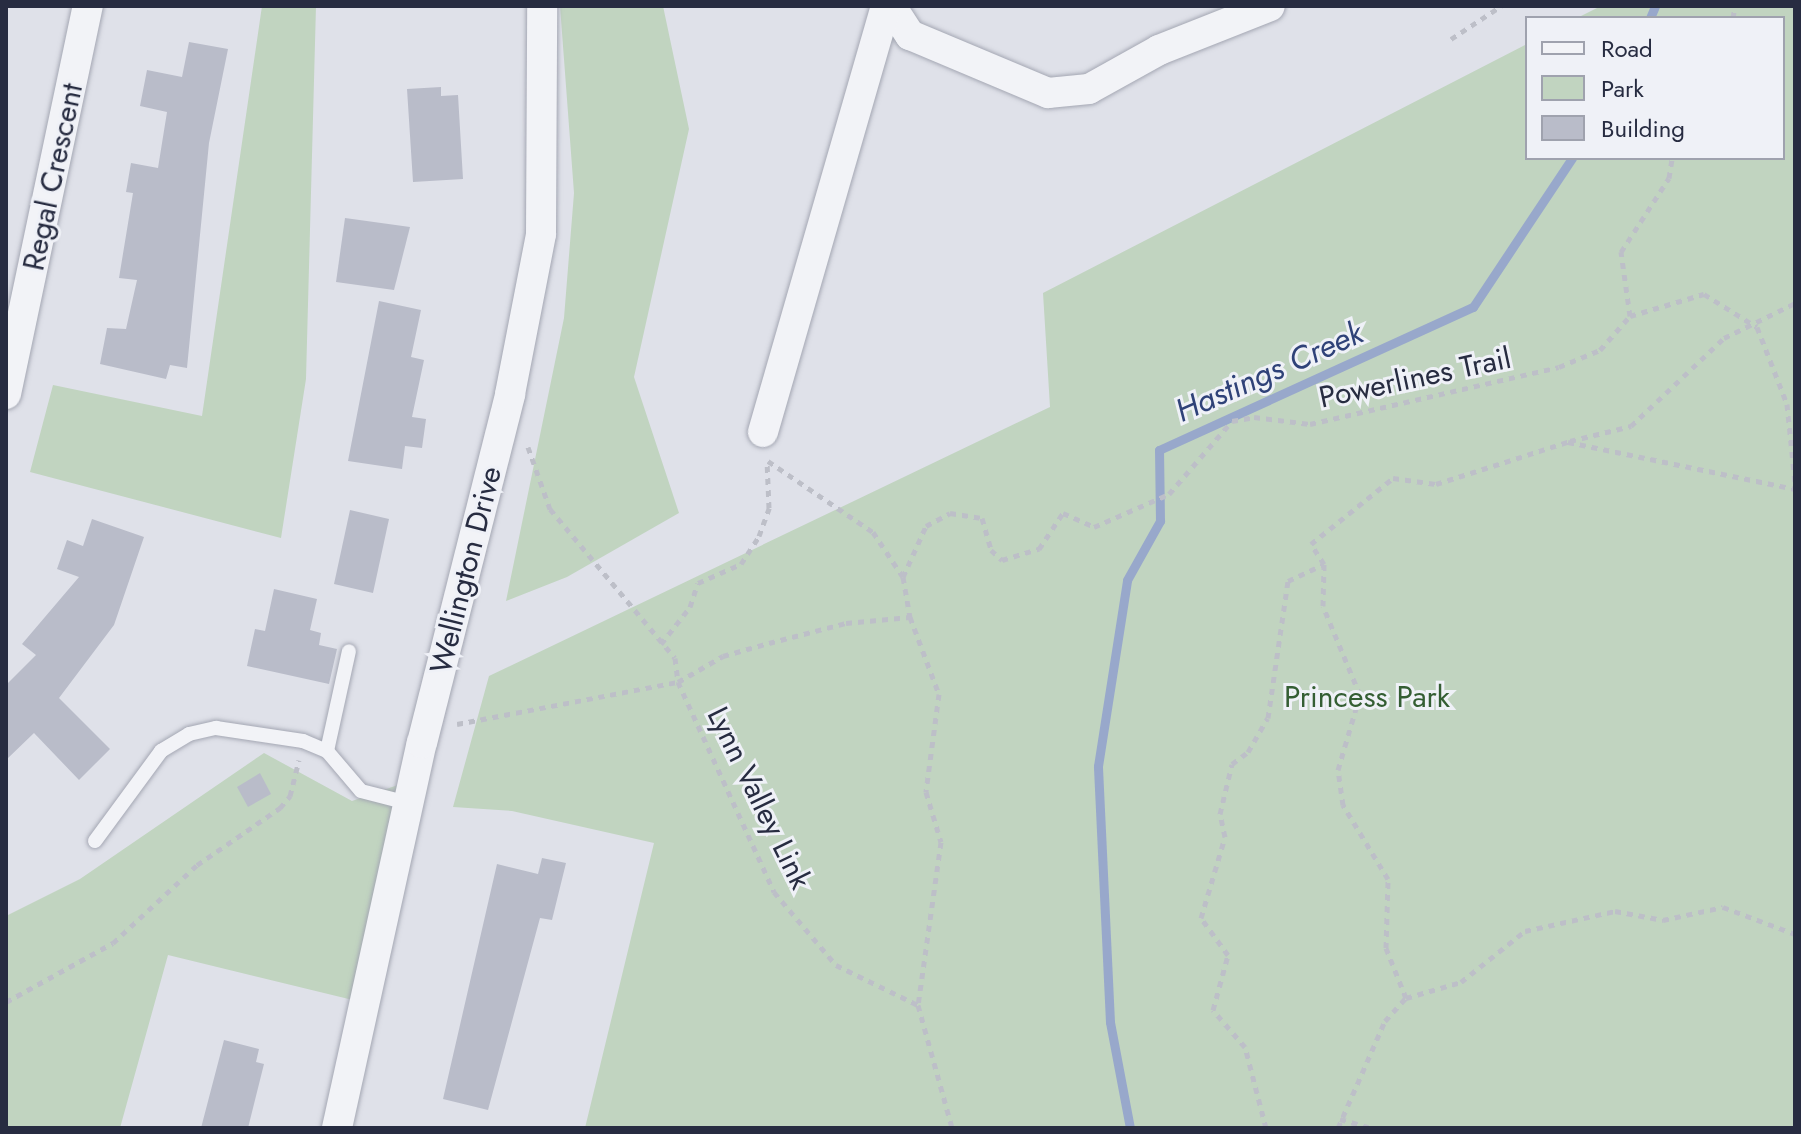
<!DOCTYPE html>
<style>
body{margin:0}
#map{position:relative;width:1801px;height:1134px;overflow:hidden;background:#dfe1e9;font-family:Jost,sans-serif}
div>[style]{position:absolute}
.green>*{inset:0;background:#c1d4c0}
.stream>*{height:9px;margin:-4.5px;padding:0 4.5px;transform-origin:4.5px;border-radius:4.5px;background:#98a8cb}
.building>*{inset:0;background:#b9bcc9}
.path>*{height:5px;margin-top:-2.5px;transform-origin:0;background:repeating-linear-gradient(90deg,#bdbfc8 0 6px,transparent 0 12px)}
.roads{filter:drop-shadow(0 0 2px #a4a7b3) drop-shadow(0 0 2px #a4a7b3)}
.lane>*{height:14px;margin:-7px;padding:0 7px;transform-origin:7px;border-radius:7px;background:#f2f3f7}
.street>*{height:30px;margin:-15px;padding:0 15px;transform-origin:15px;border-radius:15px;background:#f2f3f7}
span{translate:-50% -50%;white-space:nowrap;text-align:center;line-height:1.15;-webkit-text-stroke:6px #eff1f7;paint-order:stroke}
.street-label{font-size:30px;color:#272c41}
.park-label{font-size:30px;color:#345e33}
.water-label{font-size:32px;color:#2f4278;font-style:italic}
.frame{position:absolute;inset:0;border:8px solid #272c41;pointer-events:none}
.legend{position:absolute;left:1525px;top:16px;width:260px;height:144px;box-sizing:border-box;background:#eff1f7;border:2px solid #9fa2ae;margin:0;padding:10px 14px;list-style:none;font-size:24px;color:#272c41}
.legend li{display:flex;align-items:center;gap:16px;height:40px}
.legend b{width:40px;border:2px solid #9fa2ae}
</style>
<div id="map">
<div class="green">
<div style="clip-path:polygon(262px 6px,316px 6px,306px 379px,281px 538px,30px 472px,53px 385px,202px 416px)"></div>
<div style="clip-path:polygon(560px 6px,663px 6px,689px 129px,634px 377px,679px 513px,567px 577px,506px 601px,564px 318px,574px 193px)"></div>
<div style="clip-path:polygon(1601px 6px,1795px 6px,1795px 1128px,585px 1128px,654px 843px,512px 811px,453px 807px,489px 676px,1050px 407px,1043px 293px,1527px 44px,1527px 158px,1783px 158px,1783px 18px,1577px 18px)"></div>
<div style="clip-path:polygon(264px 753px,352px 801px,415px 779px,361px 1002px,168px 955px,120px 1128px,6px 1128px,6px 916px,80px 879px)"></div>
</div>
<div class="stream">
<div style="left:1650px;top:18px;width:13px;rotate:-67deg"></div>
<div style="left:1130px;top:1128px;width:108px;rotate:-100.7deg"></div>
<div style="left:1110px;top:1022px;width:256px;rotate:-92.7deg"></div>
<div style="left:1098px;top:766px;width:188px;rotate:-81.1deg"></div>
<div style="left:1127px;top:580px;width:68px;rotate:-60.8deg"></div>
<div style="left:1160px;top:521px;width:71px;rotate:-90.8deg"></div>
<div style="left:1159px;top:450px;width:345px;rotate:-24.5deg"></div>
<div style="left:1473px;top:307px;width:179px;rotate:-56.4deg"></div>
</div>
<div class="building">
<div style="clip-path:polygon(189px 42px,228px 49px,209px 143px,187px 368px,170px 365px,166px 379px,100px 364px,107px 328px,126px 329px,137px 280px,119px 278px,133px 193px,126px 192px,131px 163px,158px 168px,167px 112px,140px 106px,147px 70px,182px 77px)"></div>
<div style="clip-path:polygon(441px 87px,441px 96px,458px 95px,463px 179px,413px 182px,407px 89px)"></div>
<div style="clip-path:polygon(345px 218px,410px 227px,394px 290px,336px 282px)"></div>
<div style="clip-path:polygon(379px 301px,421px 310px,411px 357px,424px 360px,412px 417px,426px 419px,422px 448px,405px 446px,402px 469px,348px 461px)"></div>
<div style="clip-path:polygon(350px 510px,389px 519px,373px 593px,334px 584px)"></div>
<div style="clip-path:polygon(92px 519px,144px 537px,114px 625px,59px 698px,110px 749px,79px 780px,34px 733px,6px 760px,6px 685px,36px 655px,22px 644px,79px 577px,57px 569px,67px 540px,83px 546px)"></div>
<div style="clip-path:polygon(274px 589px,317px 599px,310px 630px,321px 633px,319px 645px,337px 649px,329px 684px,247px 666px,255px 629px,265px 631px)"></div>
<div style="clip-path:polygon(260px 773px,271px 794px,248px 807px,237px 787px)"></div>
<div style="clip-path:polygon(542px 858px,566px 863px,552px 920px,540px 918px,488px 1110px,443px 1099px,497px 864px,538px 874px)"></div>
<div style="clip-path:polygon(224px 1040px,259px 1049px,256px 1062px,264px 1064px,248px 1128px,201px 1128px)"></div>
</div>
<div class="path">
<div style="left:1733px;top:18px;width:12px;rotate:-81deg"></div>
<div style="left:1451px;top:39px;width:60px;rotate:-33.4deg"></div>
<div style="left:1630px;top:316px;width:65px;rotate:-98deg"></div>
<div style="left:1621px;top:252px;width:88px;rotate:-57deg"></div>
<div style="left:1669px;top:178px;width:20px;rotate:-81deg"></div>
<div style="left:1630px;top:316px;width:77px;rotate:-16.6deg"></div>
<div style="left:1704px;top:294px;width:62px;rotate:31.9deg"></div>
<div style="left:1757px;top:327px;width:83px;rotate:68.7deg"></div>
<div style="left:1787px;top:404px;width:79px;rotate:84.2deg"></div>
<div style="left:1570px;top:441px;width:63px;rotate:-13.8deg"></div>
<div style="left:1631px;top:426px;width:128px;rotate:-43.4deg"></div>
<div style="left:1724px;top:338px;width:79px;rotate:-26.2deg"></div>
<div style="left:528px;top:447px;width:66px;rotate:70.5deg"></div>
<div style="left:550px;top:509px;width:194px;rotate:50deg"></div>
<div style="left:675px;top:658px;width:24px;rotate:83deg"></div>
<div style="left:678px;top:682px;width:231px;rotate:65.4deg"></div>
<div style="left:774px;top:892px;width:96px;rotate:49.7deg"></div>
<div style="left:836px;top:965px;width:91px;rotate:26deg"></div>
<div style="left:918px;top:1005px;width:128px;rotate:74.5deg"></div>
<div style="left:768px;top:461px;width:127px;rotate:34.1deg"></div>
<div style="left:873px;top:532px;width:54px;rotate:56.3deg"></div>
<div style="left:903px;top:577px;width:41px;rotate:80.1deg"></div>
<div style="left:910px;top:617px;width:82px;rotate:69.4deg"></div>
<div style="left:939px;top:694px;width:99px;rotate:97.6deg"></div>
<div style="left:926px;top:792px;width:52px;rotate:73.3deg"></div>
<div style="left:941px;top:842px;width:165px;rotate:98deg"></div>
<div style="left:903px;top:577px;width:56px;rotate:-65.7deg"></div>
<div style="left:926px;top:526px;width:27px;rotate:-28deg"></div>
<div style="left:950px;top:513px;width:32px;rotate:9deg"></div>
<div style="left:982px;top:518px;width:33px;rotate:74deg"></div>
<div style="left:991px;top:550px;width:15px;rotate:42deg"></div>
<div style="left:1002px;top:560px;width:39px;rotate:-17deg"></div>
<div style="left:1039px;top:549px;width:43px;rotate:-56.3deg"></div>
<div style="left:1063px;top:513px;width:34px;rotate:24deg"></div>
<div style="left:1094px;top:527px;width:82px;rotate:-23.7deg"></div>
<div style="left:1169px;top:494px;width:96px;rotate:-49.2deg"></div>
<div style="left:1232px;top:421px;width:22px;rotate:-10deg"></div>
<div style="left:1254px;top:417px;width:56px;rotate:7.1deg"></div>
<div style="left:1310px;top:424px;width:255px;rotate:-12.9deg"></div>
<div style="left:1559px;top:367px;width:44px;rotate:-22.5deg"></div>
<div style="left:1600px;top:350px;width:45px;rotate:-48.6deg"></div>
<div style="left:661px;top:644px;width:47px;rotate:-51.9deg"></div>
<div style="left:690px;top:607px;width:25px;rotate:-72deg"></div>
<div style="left:698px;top:583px;width:47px;rotate:-23.8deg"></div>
<div style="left:741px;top:564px;width:33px;rotate:-57deg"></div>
<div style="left:759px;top:536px;width:30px;rotate:-70deg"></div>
<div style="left:769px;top:508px;width:47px;rotate:-92.4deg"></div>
<div style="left:457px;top:724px;width:225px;rotate:-10.8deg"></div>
<div style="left:678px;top:682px;width:52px;rotate:-30deg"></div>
<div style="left:723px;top:656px;width:48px;rotate:-15.8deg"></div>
<div style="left:769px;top:643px;width:80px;rotate:-14.6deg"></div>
<div style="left:846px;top:623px;width:64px;rotate:-5.4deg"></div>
<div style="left:1406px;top:998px;width:54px;rotate:-111.8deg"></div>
<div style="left:1386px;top:948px;width:69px;rotate:-88.3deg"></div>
<div style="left:1388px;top:879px;width:87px;rotate:-121.3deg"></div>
<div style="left:1343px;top:805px;width:35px;rotate:-98deg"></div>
<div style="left:1338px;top:770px;width:78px;rotate:-73.7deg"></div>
<div style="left:1360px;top:695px;width:96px;rotate:-112.6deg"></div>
<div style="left:1323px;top:606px;width:42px;rotate:-88.6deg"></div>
<div style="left:1324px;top:564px;width:24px;rotate:-123deg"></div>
<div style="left:1311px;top:544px;width:105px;rotate:-38.8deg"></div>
<div style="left:1393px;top:478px;width:43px;rotate:7.9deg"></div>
<div style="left:1436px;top:484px;width:139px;rotate:-17.7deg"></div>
<div style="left:1568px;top:442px;width:232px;rotate:11.7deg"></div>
<div style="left:1406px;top:998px;width:57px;rotate:-16.2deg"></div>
<div style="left:1461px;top:982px;width:82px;rotate:-38.6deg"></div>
<div style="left:1525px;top:931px;width:92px;rotate:-12.5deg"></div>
<div style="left:1615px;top:911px;width:49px;rotate:10.6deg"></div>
<div style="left:1663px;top:920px;width:61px;rotate:-12.2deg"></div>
<div style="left:1723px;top:907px;width:77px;rotate:20.6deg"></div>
<div style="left:6px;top:1002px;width:122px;rotate:-28.9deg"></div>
<div style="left:113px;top:943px;width:115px;rotate:-42.9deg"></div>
<div style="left:197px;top:865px;width:101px;rotate:-34.5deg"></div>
<div style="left:280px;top:808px;width:16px;rotate:-50deg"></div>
<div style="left:290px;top:796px;width:37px;rotate:-76deg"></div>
<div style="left:1340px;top:1119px;width:32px;rotate:16deg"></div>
<div style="left:1266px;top:1128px;width:84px;rotate:-104.5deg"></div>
<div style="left:1245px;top:1047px;width:49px;rotate:-130.9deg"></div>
<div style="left:1213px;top:1010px;width:57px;rotate:-74.7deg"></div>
<div style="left:1228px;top:955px;width:46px;rotate:-126.1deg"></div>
<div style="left:1201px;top:918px;width:84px;rotate:-73.5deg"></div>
<div style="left:1225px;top:837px;width:24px;rotate:-102deg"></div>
<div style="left:1220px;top:814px;width:51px;rotate:-76.5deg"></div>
<div style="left:1232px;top:764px;width:20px;rotate:-37deg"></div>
<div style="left:1248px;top:752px;width:39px;rotate:-60deg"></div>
<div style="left:1268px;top:718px;width:138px;rotate:-81.7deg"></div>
<div style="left:1288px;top:581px;width:40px;rotate:-25deg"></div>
<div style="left:1338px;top:1128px;width:117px;rotate:-66.3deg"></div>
<div style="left:1385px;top:1021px;width:31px;rotate:-48deg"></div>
</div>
<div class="roads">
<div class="lane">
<div style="left:327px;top:751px;width:102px;rotate:-77.6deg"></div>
<div style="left:95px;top:841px;width:112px;rotate:-53.7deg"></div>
<div style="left:161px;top:751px;width:33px;rotate:-31deg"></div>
<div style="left:189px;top:734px;width:28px;rotate:-13deg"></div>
<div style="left:216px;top:728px;width:88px;rotate:8.5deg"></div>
<div style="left:303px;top:741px;width:26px;rotate:23deg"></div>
<div style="left:327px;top:751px;width:52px;rotate:49.6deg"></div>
<div style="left:361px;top:791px;width:49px;rotate:14.3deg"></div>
</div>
<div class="street">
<div style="left:891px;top:6px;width:35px;rotate:57deg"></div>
<div style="left:910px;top:35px;width:150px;rotate:22.8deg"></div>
<div style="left:1048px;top:93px;width:41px;rotate:-5.6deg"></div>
<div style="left:1089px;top:89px;width:80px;rotate:-29.1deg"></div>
<div style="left:1159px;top:50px;width:119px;rotate:-21.6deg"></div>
<div style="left:6px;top:394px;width:397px;rotate:-78.1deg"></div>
<div style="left:763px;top:432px;width:443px;rotate:-73.9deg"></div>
<div style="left:337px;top:1128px;width:394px;rotate:-77.6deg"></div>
<div style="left:422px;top:743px;width:360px;rotate:-75.8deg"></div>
<div style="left:510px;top:394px;width:163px;rotate:-79deg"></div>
<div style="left:541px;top:234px;width:228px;rotate:-89.7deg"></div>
</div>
</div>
<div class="street-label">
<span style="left:53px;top:177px;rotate:-78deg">Regal Crescent</span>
<span style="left:1415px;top:378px;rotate:-12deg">Powerlines Trail</span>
<span style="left:466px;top:570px;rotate:-76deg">Wellington Drive</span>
<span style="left:759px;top:798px;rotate:64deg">Lynn Valley Link</span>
</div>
<div class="park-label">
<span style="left:1367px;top:697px">Princess Park</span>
</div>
<div class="water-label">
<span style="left:1269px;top:372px;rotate:-24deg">Hastings Creek</span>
</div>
<div class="frame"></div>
<ul class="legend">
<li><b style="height:10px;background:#f2f3f7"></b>Road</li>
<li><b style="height:22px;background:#c1d4c0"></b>Park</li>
<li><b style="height:22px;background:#b9bcc9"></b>Building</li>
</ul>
</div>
